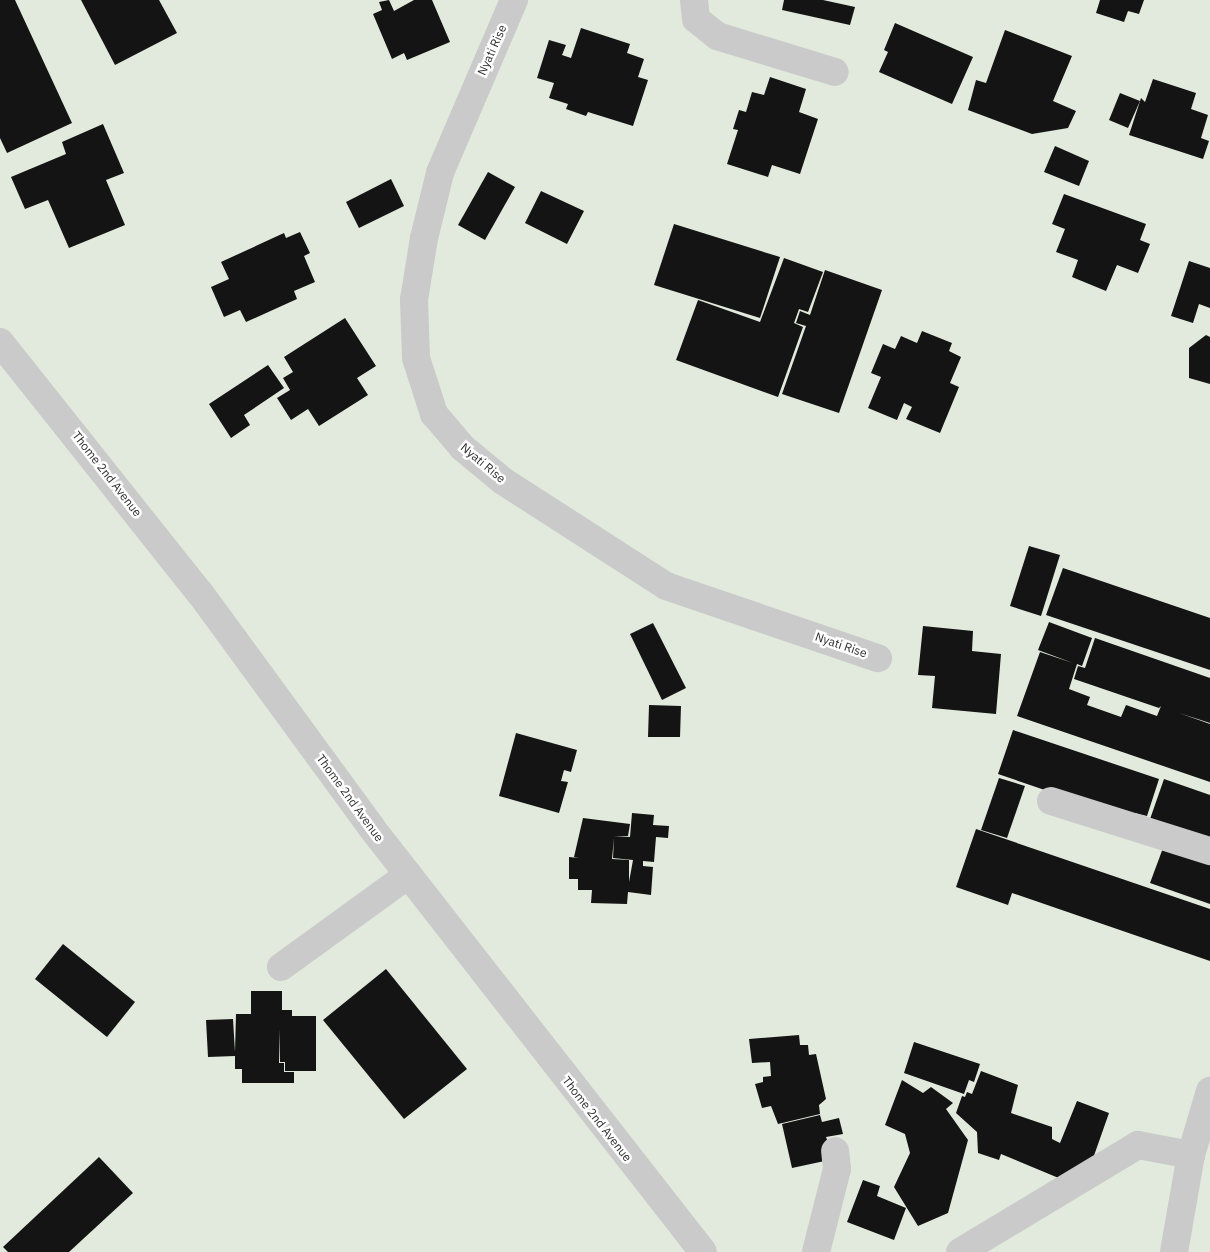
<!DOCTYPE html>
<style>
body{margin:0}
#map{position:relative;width:1210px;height:1252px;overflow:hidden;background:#fff;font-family:"IBM Plex Sans",sans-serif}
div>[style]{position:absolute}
.green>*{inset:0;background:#e1eadc}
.building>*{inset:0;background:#141414}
.minor>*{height:28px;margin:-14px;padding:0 14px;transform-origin:14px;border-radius:14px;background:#cacaca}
span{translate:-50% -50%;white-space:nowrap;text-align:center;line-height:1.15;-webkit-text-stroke:5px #fff;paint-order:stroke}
.street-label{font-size:12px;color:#2d2d2d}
</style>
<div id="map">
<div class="green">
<div style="clip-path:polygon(0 0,1210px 0,1210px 1252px,0 1252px)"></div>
</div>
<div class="building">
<div style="clip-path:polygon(0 0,15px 0,72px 123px,7px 153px,0 138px)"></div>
<div style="clip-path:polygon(81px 0,159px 0,177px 33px,115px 65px)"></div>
<div style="clip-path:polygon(389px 0,394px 11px,414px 0,432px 0,450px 42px,407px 60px,404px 53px,392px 59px,373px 14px,382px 10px,379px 2px)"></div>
<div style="clip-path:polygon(784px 0,823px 0,855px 7px,850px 25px,782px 10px)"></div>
<div style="clip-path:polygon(1100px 0,1144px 0,1139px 14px,1128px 11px,1124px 22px,1096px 13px)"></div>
<div style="clip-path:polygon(895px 23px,973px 57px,952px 104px,879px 72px,888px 52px,884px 50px)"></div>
<div style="clip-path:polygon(581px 28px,630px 44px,627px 53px,644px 59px,638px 77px,648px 80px,633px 126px,588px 112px,586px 116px,566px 109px,568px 104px,549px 98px,554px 83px,537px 78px,549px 40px,566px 45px,562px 55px,571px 58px)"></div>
<div style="clip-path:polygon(1005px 30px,1072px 56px,1053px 101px,1076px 111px,1068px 128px,1032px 134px,968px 110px,976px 80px,986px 83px)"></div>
<div style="clip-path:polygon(770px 77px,806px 89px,799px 112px,818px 119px,800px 174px,772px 165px,768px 177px,727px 164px,738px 130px,733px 129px,739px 110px,746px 112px,752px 92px,764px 95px)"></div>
<div style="clip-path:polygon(1153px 79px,1196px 93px,1191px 109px,1208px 115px,1201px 138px,1209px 141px,1203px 159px,1129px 135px,1141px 98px,1145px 102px)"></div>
<div style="clip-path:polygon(1120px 93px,1140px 101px,1128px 128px,1109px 120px)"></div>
<div style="clip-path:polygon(103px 124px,124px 173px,106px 180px,125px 225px,69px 248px,48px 200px,25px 209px,11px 177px,66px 154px,62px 142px)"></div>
<div style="clip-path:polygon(1055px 146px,1089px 161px,1079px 186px,1044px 172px)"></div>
<div style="clip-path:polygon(488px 172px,515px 187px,485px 240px,458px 225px)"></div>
<div style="clip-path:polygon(391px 179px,404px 206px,359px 228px,346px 202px)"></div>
<div style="clip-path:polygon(541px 191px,584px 211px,567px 244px,525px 223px)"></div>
<div style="clip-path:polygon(1064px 194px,1146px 224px,1140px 240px,1150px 244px,1138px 273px,1117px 265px,1106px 291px,1072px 277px,1078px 260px,1056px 252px,1065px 229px,1052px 224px)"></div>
<div style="clip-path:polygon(674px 224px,780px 257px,760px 318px,654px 285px)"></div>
<div style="clip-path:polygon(300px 232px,310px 253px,304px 256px,315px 282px,294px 291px,297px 299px,246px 322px,240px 310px,224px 317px,211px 287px,229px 279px,221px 262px,284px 233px,286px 238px)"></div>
<div style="clip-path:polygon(784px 258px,823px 272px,808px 312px,799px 309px,794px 323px,803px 327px,778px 397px,676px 360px,698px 300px,760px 322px)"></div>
<div style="clip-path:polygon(1189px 261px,1210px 268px,1210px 308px,1199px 304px,1193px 323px,1171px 316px)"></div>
<div style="clip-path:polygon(825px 270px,882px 290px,839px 413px,782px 394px,806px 326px,796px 323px,800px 311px,810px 315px)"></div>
<div style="clip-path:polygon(345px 318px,376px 366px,357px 378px,368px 395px,319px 426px,308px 409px,291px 420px,277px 398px,290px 390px,283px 378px,293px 372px,284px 357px)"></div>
<div style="clip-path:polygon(922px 331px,952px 343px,949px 351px,961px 357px,950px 383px,959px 387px,940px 433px,906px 419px,912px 407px,904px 403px,897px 420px,868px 408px,881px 377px,871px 373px,883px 344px,895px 349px,901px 336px,917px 343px)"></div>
<div style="clip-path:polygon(1206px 335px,1210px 337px,1210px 384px,1189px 378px,1189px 348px)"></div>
<div style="clip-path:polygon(268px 365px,284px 388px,244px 415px,250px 425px,231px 438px,209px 404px)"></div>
<div style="clip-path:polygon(1029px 546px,1060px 555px,1041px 616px,1010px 606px)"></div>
<div style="clip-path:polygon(1063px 568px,1210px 618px,1210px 670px,1046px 615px)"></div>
<div style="clip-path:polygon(1049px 622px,1092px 638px,1082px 666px,1077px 664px,1069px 689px,1090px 697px,1087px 705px,1121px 717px,1126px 705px,1157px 716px,1161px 706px,1159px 708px,1074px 679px,1078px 666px,1085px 668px,1095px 638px,1210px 678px,1210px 723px,1179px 713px,1210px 724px,1210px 782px,1017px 716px,1040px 652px,1073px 663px,1038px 650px)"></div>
<div style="clip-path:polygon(653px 623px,686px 688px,662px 700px,630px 634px)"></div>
<div style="clip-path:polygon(923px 626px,973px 631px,972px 651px,1001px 654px,996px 714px,932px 708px,935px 676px,918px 675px)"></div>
<div style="clip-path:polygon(649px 705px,681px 706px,680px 737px,648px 737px)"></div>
<div style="clip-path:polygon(1013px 730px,1159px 779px,1147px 816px,1135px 813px,1133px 820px,998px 774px)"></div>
<div style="clip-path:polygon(516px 733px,577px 750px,571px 772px,564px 770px,561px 781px,568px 782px,559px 813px,499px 796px)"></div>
<div style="clip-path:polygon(999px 778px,1025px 786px,1007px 838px,981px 830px)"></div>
<div style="clip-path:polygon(1164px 779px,1210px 795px,1210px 844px,1149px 822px)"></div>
<div style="clip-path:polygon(evenodd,632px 813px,654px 815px,653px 825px,669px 826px,668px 838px,656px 837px,654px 862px,643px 861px,643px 866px,653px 867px,651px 895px,628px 892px,627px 904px,591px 903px,592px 890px,578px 890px,578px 879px,569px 879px,569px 857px,579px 858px,574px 857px,583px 818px,630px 824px,628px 836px,614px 836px,630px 837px,632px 813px,614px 838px,613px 858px,633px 860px,629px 882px,629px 860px,612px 859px,614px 838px)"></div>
<div style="clip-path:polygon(976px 829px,1210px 909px,1210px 961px,1012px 893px,1008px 905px,956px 887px)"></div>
<div style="clip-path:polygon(1163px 848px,1210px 864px,1210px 904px,1150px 883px)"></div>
<div style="clip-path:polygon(63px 944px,135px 1002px,107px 1037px,35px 979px)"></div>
<div style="clip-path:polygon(386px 969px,467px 1069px,404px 1119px,323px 1020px)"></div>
<div style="clip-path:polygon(251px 991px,282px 991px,282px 1010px,292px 1010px,292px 1016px,316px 1016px,316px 1071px,285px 1071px,285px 1062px,280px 1062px,280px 1029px,279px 1063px,284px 1063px,284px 1072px,294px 1072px,294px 1083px,242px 1083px,242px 1069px,235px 1069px,235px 1056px,208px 1057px,206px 1020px,233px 1019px,235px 1052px,236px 1014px,251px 1014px)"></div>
<div style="clip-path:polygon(799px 1035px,800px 1045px,808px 1045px,809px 1055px,816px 1054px,826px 1099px,819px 1105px,820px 1114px,778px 1124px,771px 1106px,762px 1108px,755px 1084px,763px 1082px,763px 1077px,771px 1076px,770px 1062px,752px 1063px,749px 1039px)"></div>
<div style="clip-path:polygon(914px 1042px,980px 1064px,974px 1082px,969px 1080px,964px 1094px,904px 1073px)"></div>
<div style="clip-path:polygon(981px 1071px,1018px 1085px,1011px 1113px,1052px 1127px,1052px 1139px,1060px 1143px,1077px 1101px,1109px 1113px,1090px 1167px,1061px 1179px,1001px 1154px,999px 1160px,978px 1153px,977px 1132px,956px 1113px,962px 1096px,965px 1097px,967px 1092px,972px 1094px)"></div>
<div style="clip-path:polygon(902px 1080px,923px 1093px,931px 1087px,953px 1103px,946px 1109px,968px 1140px,948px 1213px,918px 1226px,894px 1187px,910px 1153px,905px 1134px,885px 1125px)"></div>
<div style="clip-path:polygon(820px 1115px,822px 1122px,839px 1118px,843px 1134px,826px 1137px,834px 1159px,792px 1168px,782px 1124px)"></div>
<div style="clip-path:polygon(99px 1157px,133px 1193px,69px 1252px,8px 1252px,3px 1247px)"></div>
<div style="clip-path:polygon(863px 1180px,880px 1186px,877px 1196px,906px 1208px,894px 1240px,847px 1222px)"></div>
</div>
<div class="minor">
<div style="left:514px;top:0;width:188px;rotate:113.2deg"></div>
<div style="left:440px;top:173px;width:67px;rotate:103.8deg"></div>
<div style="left:424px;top:238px;width:63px;rotate:99.2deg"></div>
<div style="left:414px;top:300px;width:58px;rotate:88deg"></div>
<div style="left:416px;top:358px;width:59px;rotate:72.2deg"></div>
<div style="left:434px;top:414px;width:45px;rotate:49.5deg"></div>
<div style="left:463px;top:448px;width:52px;rotate:39.5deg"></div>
<div style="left:503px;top:481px;width:194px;rotate:32.8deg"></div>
<div style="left:666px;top:586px;width:224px;rotate:18.8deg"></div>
<div style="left:694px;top:0;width:19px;rotate:84deg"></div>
<div style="left:696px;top:19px;width:27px;rotate:39deg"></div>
<div style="left:717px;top:36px;width:123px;rotate:17deg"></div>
<div style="left:0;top:342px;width:321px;rotate:51.5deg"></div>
<div style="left:200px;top:593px;width:290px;rotate:53.8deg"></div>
<div style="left:371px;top:827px;width:539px;rotate:52deg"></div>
<div style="left:1051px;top:801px;width:167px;rotate:17.5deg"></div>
<div style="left:281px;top:967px;width:157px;rotate:-35.9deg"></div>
<div style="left:816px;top:1252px;width:86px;rotate:-75.8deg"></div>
<div style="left:837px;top:1169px;width:18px;rotate:-96deg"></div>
<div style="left:960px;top:1252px;width:208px;rotate:-31deg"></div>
<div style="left:1138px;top:1145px;width:54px;rotate:10.7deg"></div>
<div style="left:1174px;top:1252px;width:98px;rotate:-80.1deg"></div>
<div style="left:1191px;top:1155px;width:67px;rotate:-73.5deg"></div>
</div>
<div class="street-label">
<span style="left:492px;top:50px;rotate:-66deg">Nyati Rise</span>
<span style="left:483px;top:463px;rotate:40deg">Nyati Rise</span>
<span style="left:107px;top:474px;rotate:52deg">Thome 2nd Avenue</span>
<span style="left:841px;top:645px;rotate:19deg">Nyati Rise</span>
<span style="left:350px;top:798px;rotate:54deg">Thome 2nd Avenue</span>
<span style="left:597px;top:1119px;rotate:52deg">Thome 2nd Avenue</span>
</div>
</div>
